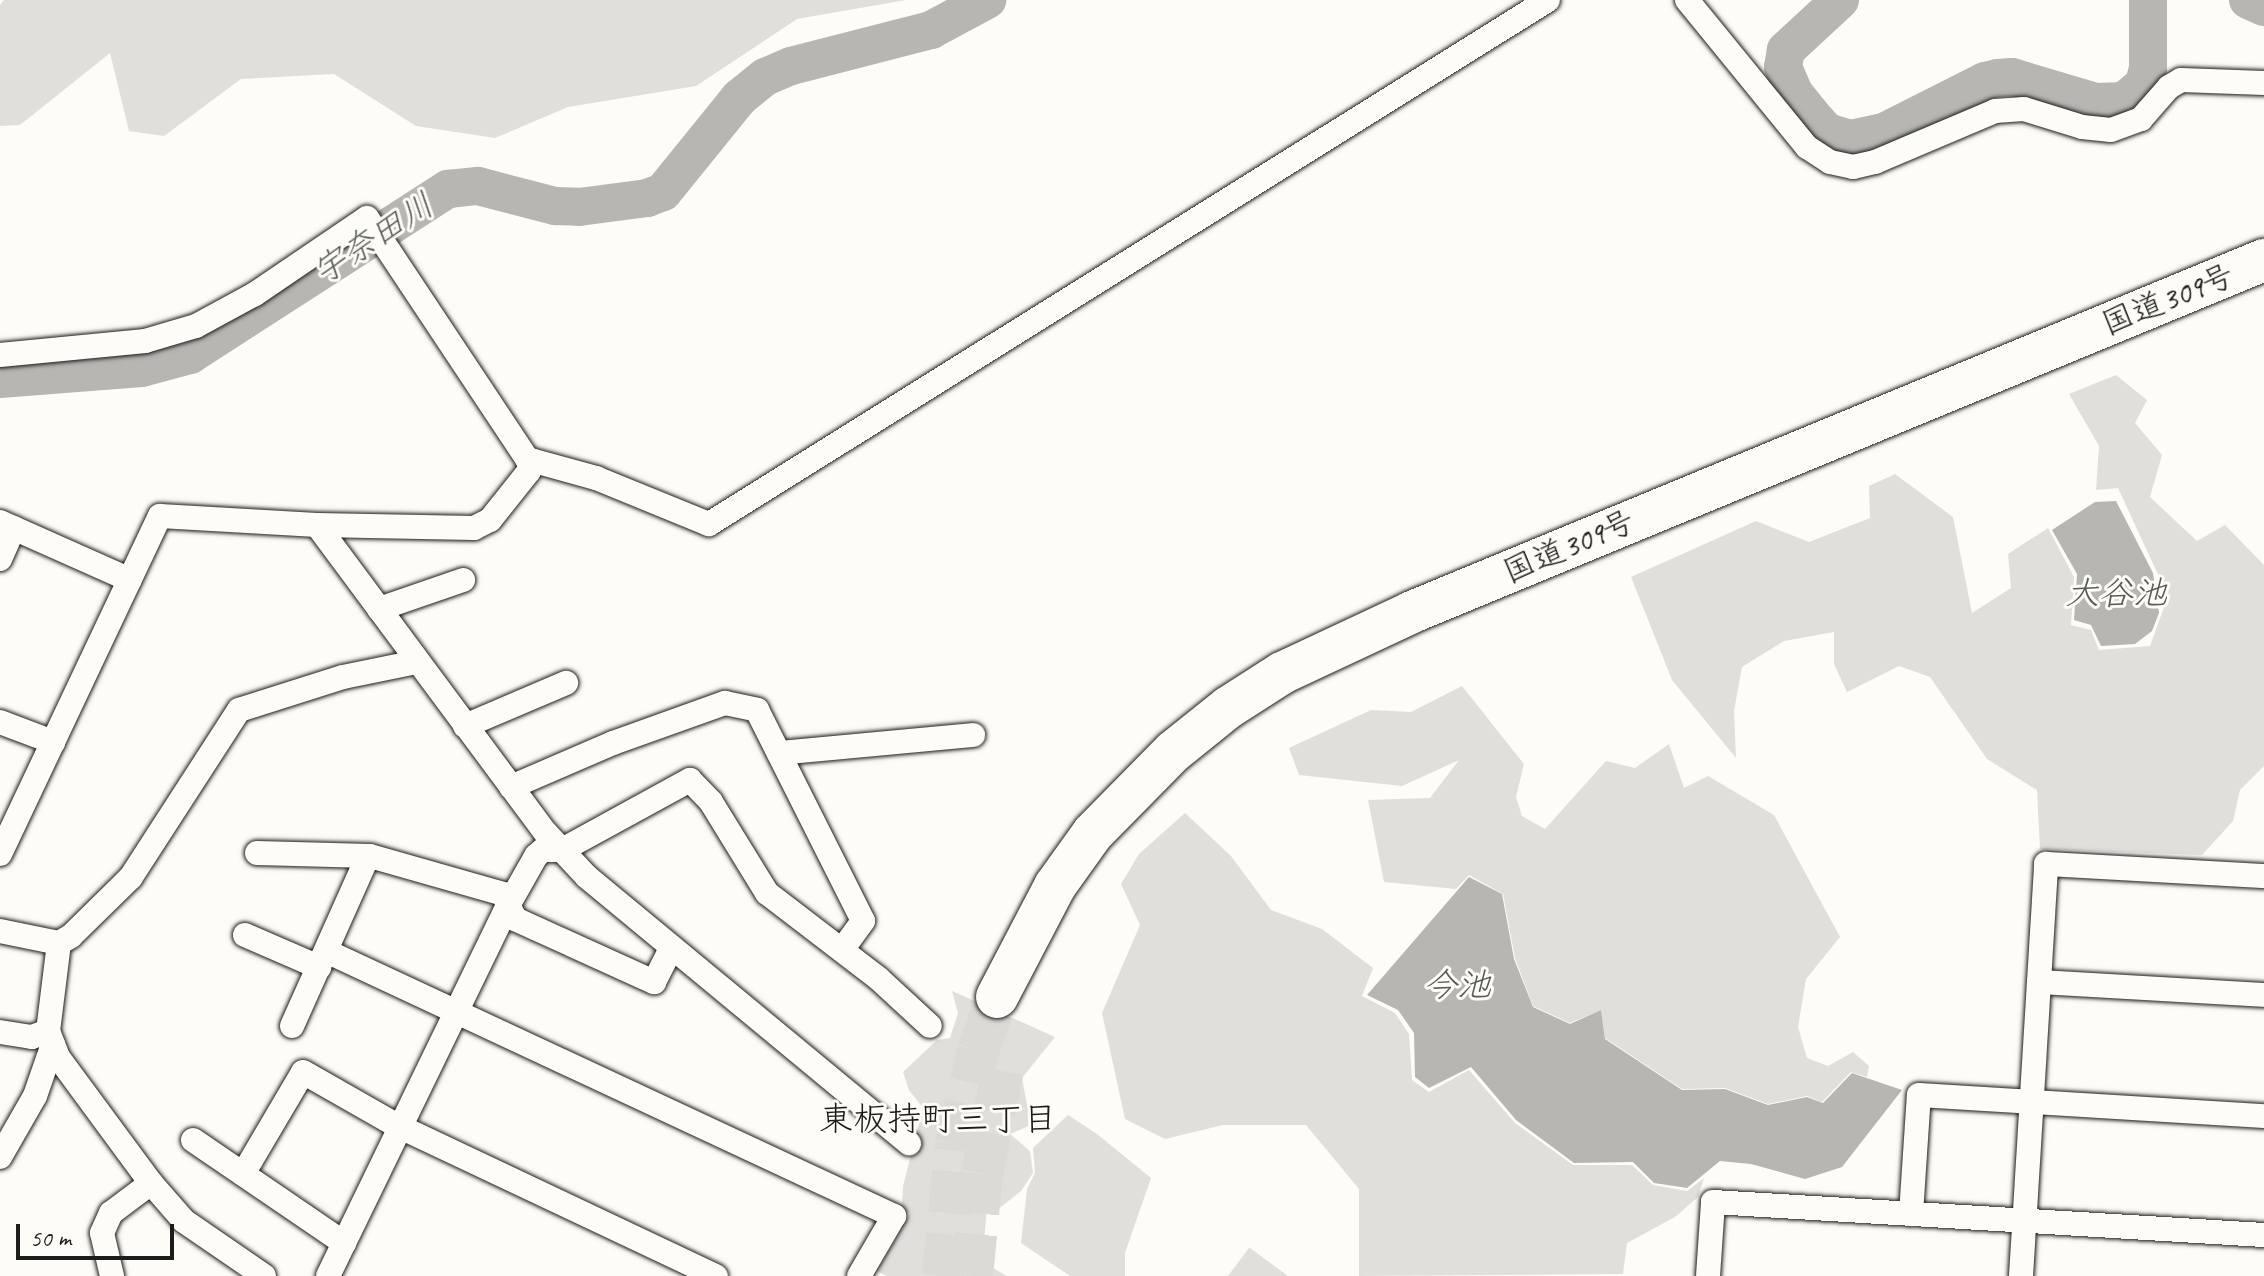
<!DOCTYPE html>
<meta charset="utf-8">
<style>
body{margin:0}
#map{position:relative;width:2264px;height:1276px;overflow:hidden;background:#fdfcf7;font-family:Caveat,"Klee One",sans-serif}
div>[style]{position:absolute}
.green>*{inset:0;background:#e0dfdb}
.water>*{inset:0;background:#b7b6b2}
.river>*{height:38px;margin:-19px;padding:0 19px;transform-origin:19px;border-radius:19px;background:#b7b6b2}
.highway-tunnel>*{height:42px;margin-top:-21px;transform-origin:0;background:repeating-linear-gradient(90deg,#dbdad6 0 42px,transparent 0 63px)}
.roads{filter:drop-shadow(0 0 2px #1c1c1c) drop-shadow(0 0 2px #1c1c1c)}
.street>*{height:24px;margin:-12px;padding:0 12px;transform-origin:12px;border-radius:12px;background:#fdfcf7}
.highway>*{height:42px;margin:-21px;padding:0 21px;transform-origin:21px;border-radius:21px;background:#fdfcf7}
span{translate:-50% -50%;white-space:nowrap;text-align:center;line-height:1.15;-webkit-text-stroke:6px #fdfcf7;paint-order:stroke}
.street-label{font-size:32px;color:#1c1c1c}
.water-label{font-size:34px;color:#5a5a58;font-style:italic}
.neighbourhood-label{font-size:34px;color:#1c1c1c}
.scale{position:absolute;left:16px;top:1224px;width:158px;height:36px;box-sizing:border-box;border:4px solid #1c1c1c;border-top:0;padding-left:10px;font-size:24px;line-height:28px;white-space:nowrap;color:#1c1c1c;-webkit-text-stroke:6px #fdfcf7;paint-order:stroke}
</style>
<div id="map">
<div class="green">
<div style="clip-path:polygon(4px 0,906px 0,797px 19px,696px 86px,568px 107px,495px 138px,416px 126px,334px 74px,241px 79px,164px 136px,129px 131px,110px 53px,20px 125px,0 126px,0 5px)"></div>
<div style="clip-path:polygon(2116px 375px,2147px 400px,2135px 423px,2162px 455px,2150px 497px,2197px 541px,2225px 525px,2264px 565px,2264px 766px,2240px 790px,2233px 821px,2202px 855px,2040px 849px,2037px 790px,1987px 759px,1930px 677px,1899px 666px,1847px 692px,1834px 664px,1834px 632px,1784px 641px,1742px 667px,1734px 711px,1736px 758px,1672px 680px,1631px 577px,1756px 521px,1809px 542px,1870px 518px,1869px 486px,1895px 474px,1953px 517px,1972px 613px,2011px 588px,2008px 554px,2048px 528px,2074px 577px,2071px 625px,2091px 630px,2099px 650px,2150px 646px,2168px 596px,2118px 488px,2096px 490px,2099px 446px,2069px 394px)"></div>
<div style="clip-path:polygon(1462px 686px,1524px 764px,1516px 797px,1522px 816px,1545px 829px,1606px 761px,1635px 768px,1669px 744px,1684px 788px,1708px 776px,1774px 815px,1840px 937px,1806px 979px,1798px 1027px,1807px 1058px,1828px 1066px,1853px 1052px,1869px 1066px,1867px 1077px,1851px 1072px,1822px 1102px,1807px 1096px,1768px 1104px,1725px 1088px,1682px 1089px,1605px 1038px,1601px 1010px,1570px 1023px,1533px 1006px,1515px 958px,1503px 894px,1469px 875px,1456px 889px,1384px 882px,1368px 800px,1430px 798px,1459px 760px,1402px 786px,1299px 775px,1289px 748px,1371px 710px,1411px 712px)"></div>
<div style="clip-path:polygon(1185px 813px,1231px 856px,1271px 910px,1322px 929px,1373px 968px,1362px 996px,1395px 1013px,1409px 1034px,1412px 1080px,1429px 1092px,1469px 1070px,1515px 1123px,1573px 1165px,1632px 1165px,1653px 1185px,1687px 1191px,1704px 1178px,1698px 1197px,1675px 1217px,1627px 1243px,1623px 1274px,1359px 1276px,1359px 1189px,1306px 1125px,1223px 1125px,1165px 1139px,1125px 1119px,1102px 1013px,1140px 925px,1121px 884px,1139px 854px)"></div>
<div style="clip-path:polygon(952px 991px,1055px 1037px,1022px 1078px,1031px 1125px,1010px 1134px,1030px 1151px,1033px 1173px,1021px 1191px,997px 1210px,987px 1208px,982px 1262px,1007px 1276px,887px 1276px,877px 1271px,910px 1214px,902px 1208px,903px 1186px,923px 1108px,909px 1090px,903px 1072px,937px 1040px,950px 1038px,958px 1013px)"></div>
<div style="clip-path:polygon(1068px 1115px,1097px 1134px,1151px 1178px,1125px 1253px,1125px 1276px,1070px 1276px,1021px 1243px,1027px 1189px,1035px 1173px,1033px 1148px)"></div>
<div style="clip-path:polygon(1249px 1248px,1250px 1248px,1288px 1276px,1228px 1276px)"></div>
</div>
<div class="water">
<div style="clip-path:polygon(2116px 501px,2153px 573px,2159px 613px,2152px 631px,2135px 644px,2101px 646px,2091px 625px,2074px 620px,2077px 574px,2052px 530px,2095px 502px)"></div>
<div style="clip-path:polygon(1469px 877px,1502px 894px,1514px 959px,1533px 1007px,1570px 1024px,1601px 1010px,1605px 1039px,1682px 1090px,1725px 1089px,1768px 1105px,1807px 1097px,1823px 1103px,1852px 1073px,1902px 1090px,1842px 1167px,1805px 1179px,1751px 1164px,1720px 1161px,1687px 1188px,1654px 1183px,1633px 1162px,1574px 1163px,1516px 1120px,1471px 1067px,1429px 1088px,1415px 1077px,1414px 1033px,1398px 1010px,1367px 995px)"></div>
</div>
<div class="river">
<div style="left:1840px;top:0;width:74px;rotate:137.2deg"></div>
<div style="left:1786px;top:50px;width:17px;rotate:100deg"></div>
<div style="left:1783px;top:67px;width:28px;rotate:67deg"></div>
<div style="left:1794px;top:93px;width:36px;rotate:51deg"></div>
<div style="left:1817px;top:121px;width:15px;rotate:48deg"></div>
<div style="left:1827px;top:132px;width:24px;rotate:17deg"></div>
<div style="left:1850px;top:139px;width:35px;rotate:-12deg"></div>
<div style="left:1884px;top:132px;width:113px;rotate:-26.8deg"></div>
<div style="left:1985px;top:81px;width:13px;rotate:-13deg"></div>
<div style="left:1998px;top:78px;width:14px;rotate:-4deg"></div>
<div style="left:2012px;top:77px;width:88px;rotate:16.6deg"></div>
<div style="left:2096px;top:102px;width:28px;rotate:-2deg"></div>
<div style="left:2124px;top:101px;width:26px;rotate:-40deg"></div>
<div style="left:2144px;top:84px;width:16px;rotate:-76deg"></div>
<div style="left:2148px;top:68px;width:68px;rotate:-90deg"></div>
<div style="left:2248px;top:0;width:17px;rotate:24deg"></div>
<div style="left:0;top:379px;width:142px;rotate:-4.4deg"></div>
<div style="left:142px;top:368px;width:50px;rotate:-15.2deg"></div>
<div style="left:190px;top:355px;width:307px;rotate:-32.8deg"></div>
<div style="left:448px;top:189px;width:30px;rotate:-6deg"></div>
<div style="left:478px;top:186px;width:80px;rotate:14.6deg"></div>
<div style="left:555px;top:206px;width:24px;rotate:2deg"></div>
<div style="left:579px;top:207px;width:69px;rotate:-7.5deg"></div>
<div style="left:647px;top:198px;width:17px;rotate:-21deg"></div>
<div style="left:663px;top:192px;width:121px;rotate:-51deg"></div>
<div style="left:739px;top:98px;width:33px;rotate:-39deg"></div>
<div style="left:765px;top:77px;width:28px;rotate:-23deg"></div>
<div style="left:791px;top:66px;width:145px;rotate:-14.4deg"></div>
<div style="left:931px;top:30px;width:64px;rotate:-28.2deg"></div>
</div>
<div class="highway-tunnel">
<div style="left:943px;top:1276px;width:133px;rotate:-84.4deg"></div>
<div style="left:956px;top:1144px;width:96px;rotate:-76.7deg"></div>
<div style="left:978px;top:1051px;width:57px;rotate:-70.6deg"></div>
<div style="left:972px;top:1276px;width:102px;rotate:-84.4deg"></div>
<div style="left:982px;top:1174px;width:106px;rotate:-78.6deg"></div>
</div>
<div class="roads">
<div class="street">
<div style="left:1687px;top:0;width:190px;rotate:50.8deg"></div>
<div style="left:1807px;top:147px;width:27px;rotate:33deg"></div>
<div style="left:1830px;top:162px;width:24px;rotate:12deg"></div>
<div style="left:1853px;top:167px;width:23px;rotate:-13deg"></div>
<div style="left:1875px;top:162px;width:130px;rotate:-23deg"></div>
<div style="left:1995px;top:111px;width:29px;rotate:-4deg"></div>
<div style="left:2024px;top:109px;width:61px;rotate:17.2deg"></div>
<div style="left:2082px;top:127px;width:29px;rotate:6deg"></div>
<div style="left:2111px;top:130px;width:32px;rotate:-20deg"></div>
<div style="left:2141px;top:119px;width:43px;rotate:-48.8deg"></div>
<div style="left:2169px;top:87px;width:14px;rotate:-30deg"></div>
<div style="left:2181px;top:80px;width:83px;rotate:2.1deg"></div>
<div style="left:0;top:355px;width:146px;rotate:-5.5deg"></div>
<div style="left:145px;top:341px;width:53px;rotate:-16.4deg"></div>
<div style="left:196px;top:326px;width:67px;rotate:-28.5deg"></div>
<div style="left:255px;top:294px;width:135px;rotate:-34.2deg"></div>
<div style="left:367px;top:218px;width:289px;rotate:56.4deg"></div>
<div style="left:527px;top:459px;width:72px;rotate:15.4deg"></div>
<div style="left:596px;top:478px;width:122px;rotate:22.2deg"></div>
<div style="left:709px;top:524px;width:989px;rotate:-31.99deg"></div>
<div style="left:0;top:522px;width:142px;rotate:24deg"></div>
<div style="left:317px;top:525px;width:384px;rotate:53.4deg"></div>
<div style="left:546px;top:833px;width:60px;rotate:47deg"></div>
<div style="left:587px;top:877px;width:418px;rotate:39.6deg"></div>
<div style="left:0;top:559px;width:34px;rotate:-66deg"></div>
<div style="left:379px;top:609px;width:89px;rotate:-19deg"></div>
<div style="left:0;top:722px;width:57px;rotate:20.7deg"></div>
<div style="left:465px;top:726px;width:110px;rotate:-23.1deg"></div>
<div style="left:779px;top:753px;width:195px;rotate:-5.3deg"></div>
<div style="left:511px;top:787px;width:111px;rotate:-23.3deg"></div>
<div style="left:613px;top:743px;width:119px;rotate:-19.7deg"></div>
<div style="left:725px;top:703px;width:33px;rotate:12deg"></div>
<div style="left:757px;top:710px;width:236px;rotate:63.3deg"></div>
<div style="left:863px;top:921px;width:36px;rotate:126deg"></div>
<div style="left:257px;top:853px;width:113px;rotate:1.5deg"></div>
<div style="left:370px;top:856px;width:138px;rotate:15.9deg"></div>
<div style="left:503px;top:894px;width:28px;rotate:64deg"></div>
<div style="left:515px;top:919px;width:153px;rotate:24.4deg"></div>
<div style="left:654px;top:982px;width:39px;rotate:-63deg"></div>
<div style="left:0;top:854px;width:374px;rotate:-64.7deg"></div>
<div style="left:160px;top:516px;width:157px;rotate:3.3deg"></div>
<div style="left:317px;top:525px;width:157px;rotate:1.1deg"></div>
<div style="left:474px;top:528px;width:18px;rotate:-27deg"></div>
<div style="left:490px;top:520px;width:63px;rotate:-51.5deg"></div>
<div style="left:529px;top:471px;width:11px;rotate:-75deg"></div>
<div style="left:0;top:931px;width:60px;rotate:11.5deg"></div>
<div style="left:59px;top:943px;width:14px;rotate:-30deg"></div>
<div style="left:71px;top:936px;width:84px;rotate:-44.5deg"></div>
<div style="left:131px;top:877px;width:199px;rotate:-57.1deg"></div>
<div style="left:239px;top:710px;width:109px;rotate:-17.6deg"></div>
<div style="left:343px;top:677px;width:75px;rotate:-11.6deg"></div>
<div style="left:245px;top:935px;width:81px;rotate:23.4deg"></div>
<div style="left:59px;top:943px;width:89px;rotate:97.1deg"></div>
<div style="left:48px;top:1031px;width:28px;rotate:69deg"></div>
<div style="left:58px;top:1057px;width:157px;rotate:53.6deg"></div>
<div style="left:151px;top:1183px;width:50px;rotate:49deg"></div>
<div style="left:184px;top:1221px;width:97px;rotate:34.5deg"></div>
<div style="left:326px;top:951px;width:627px;rotate:25.01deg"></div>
<div style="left:894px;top:1216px;width:69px;rotate:120.3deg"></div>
<div style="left:2039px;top:982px;width:225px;rotate:3.3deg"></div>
<div style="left:292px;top:1026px;width:186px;rotate:-65.9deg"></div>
<div style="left:0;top:1032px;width:32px;rotate:9deg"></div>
<div style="left:32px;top:1037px;width:17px;rotate:-21deg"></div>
<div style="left:193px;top:1140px;width:183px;rotate:34.3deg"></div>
<div style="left:0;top:1157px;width:70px;rotate:-60.2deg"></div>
<div style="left:35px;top:1096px;width:55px;rotate:-70.9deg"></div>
<div style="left:243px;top:1174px;width:118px;rotate:-59.5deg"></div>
<div style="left:303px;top:1072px;width:105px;rotate:29.7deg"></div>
<div style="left:394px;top:1124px;width:356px;rotate:25.3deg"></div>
<div style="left:1911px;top:1214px;width:119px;rotate:-86.2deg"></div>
<div style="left:1919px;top:1095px;width:346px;rotate:3.5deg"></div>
<div style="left:112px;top:1276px;width:44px;rotate:-103.1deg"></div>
<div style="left:102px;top:1233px;width:22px;rotate:-66deg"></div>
<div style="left:111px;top:1213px;width:50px;rotate:-36.9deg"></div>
<div style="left:328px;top:1276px;width:416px;rotate:-64.1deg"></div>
<div style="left:510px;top:902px;width:53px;rotate:-60.5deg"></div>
<div style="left:536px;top:856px;width:9px;rotate:-41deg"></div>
<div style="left:543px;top:850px;width:19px"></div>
<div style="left:562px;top:850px;width:146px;rotate:-28.7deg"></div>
<div style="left:690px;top:780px;width:30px;rotate:46deg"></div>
<div style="left:711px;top:802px;width:107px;rotate:58.4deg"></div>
<div style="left:767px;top:893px;width:141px;rotate:37.5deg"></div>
<div style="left:879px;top:979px;width:69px;rotate:42.7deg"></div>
<div style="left:1708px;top:1276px;width:74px;rotate:-86.1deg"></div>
<div style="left:1713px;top:1202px;width:552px;rotate:3.43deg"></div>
<div style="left:2021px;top:1276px;width:413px;rotate:-86.5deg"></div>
<div style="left:2046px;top:864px;width:218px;rotate:3.2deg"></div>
</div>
<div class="highway">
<div style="left:997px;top:997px;width:125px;rotate:-62.4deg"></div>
<div style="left:1055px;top:886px;width:65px;rotate:-54.4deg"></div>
<div style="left:1093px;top:833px;width:115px;rotate:-45.4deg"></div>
<div style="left:1174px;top:751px;width:70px;rotate:-38.7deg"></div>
<div style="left:1229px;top:707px;width:63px;rotate:-32.7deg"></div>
<div style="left:1282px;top:673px;width:144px;rotate:-25.1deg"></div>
<div style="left:1412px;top:612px;width:922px;rotate:-22.45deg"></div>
</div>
</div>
<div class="street-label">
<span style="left:2168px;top:300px;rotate:-22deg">国道309号</span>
<span style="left:1569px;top:547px;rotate:-23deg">国道309号</span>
</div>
<div class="water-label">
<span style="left:373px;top:238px;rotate:-33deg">宇奈田川</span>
<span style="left:2116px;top:593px">大谷池</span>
<span style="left:1457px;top:985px">今池</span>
</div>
<div class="neighbourhood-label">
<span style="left:938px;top:1119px">東板持町三丁目</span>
</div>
<div class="scale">50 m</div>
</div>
